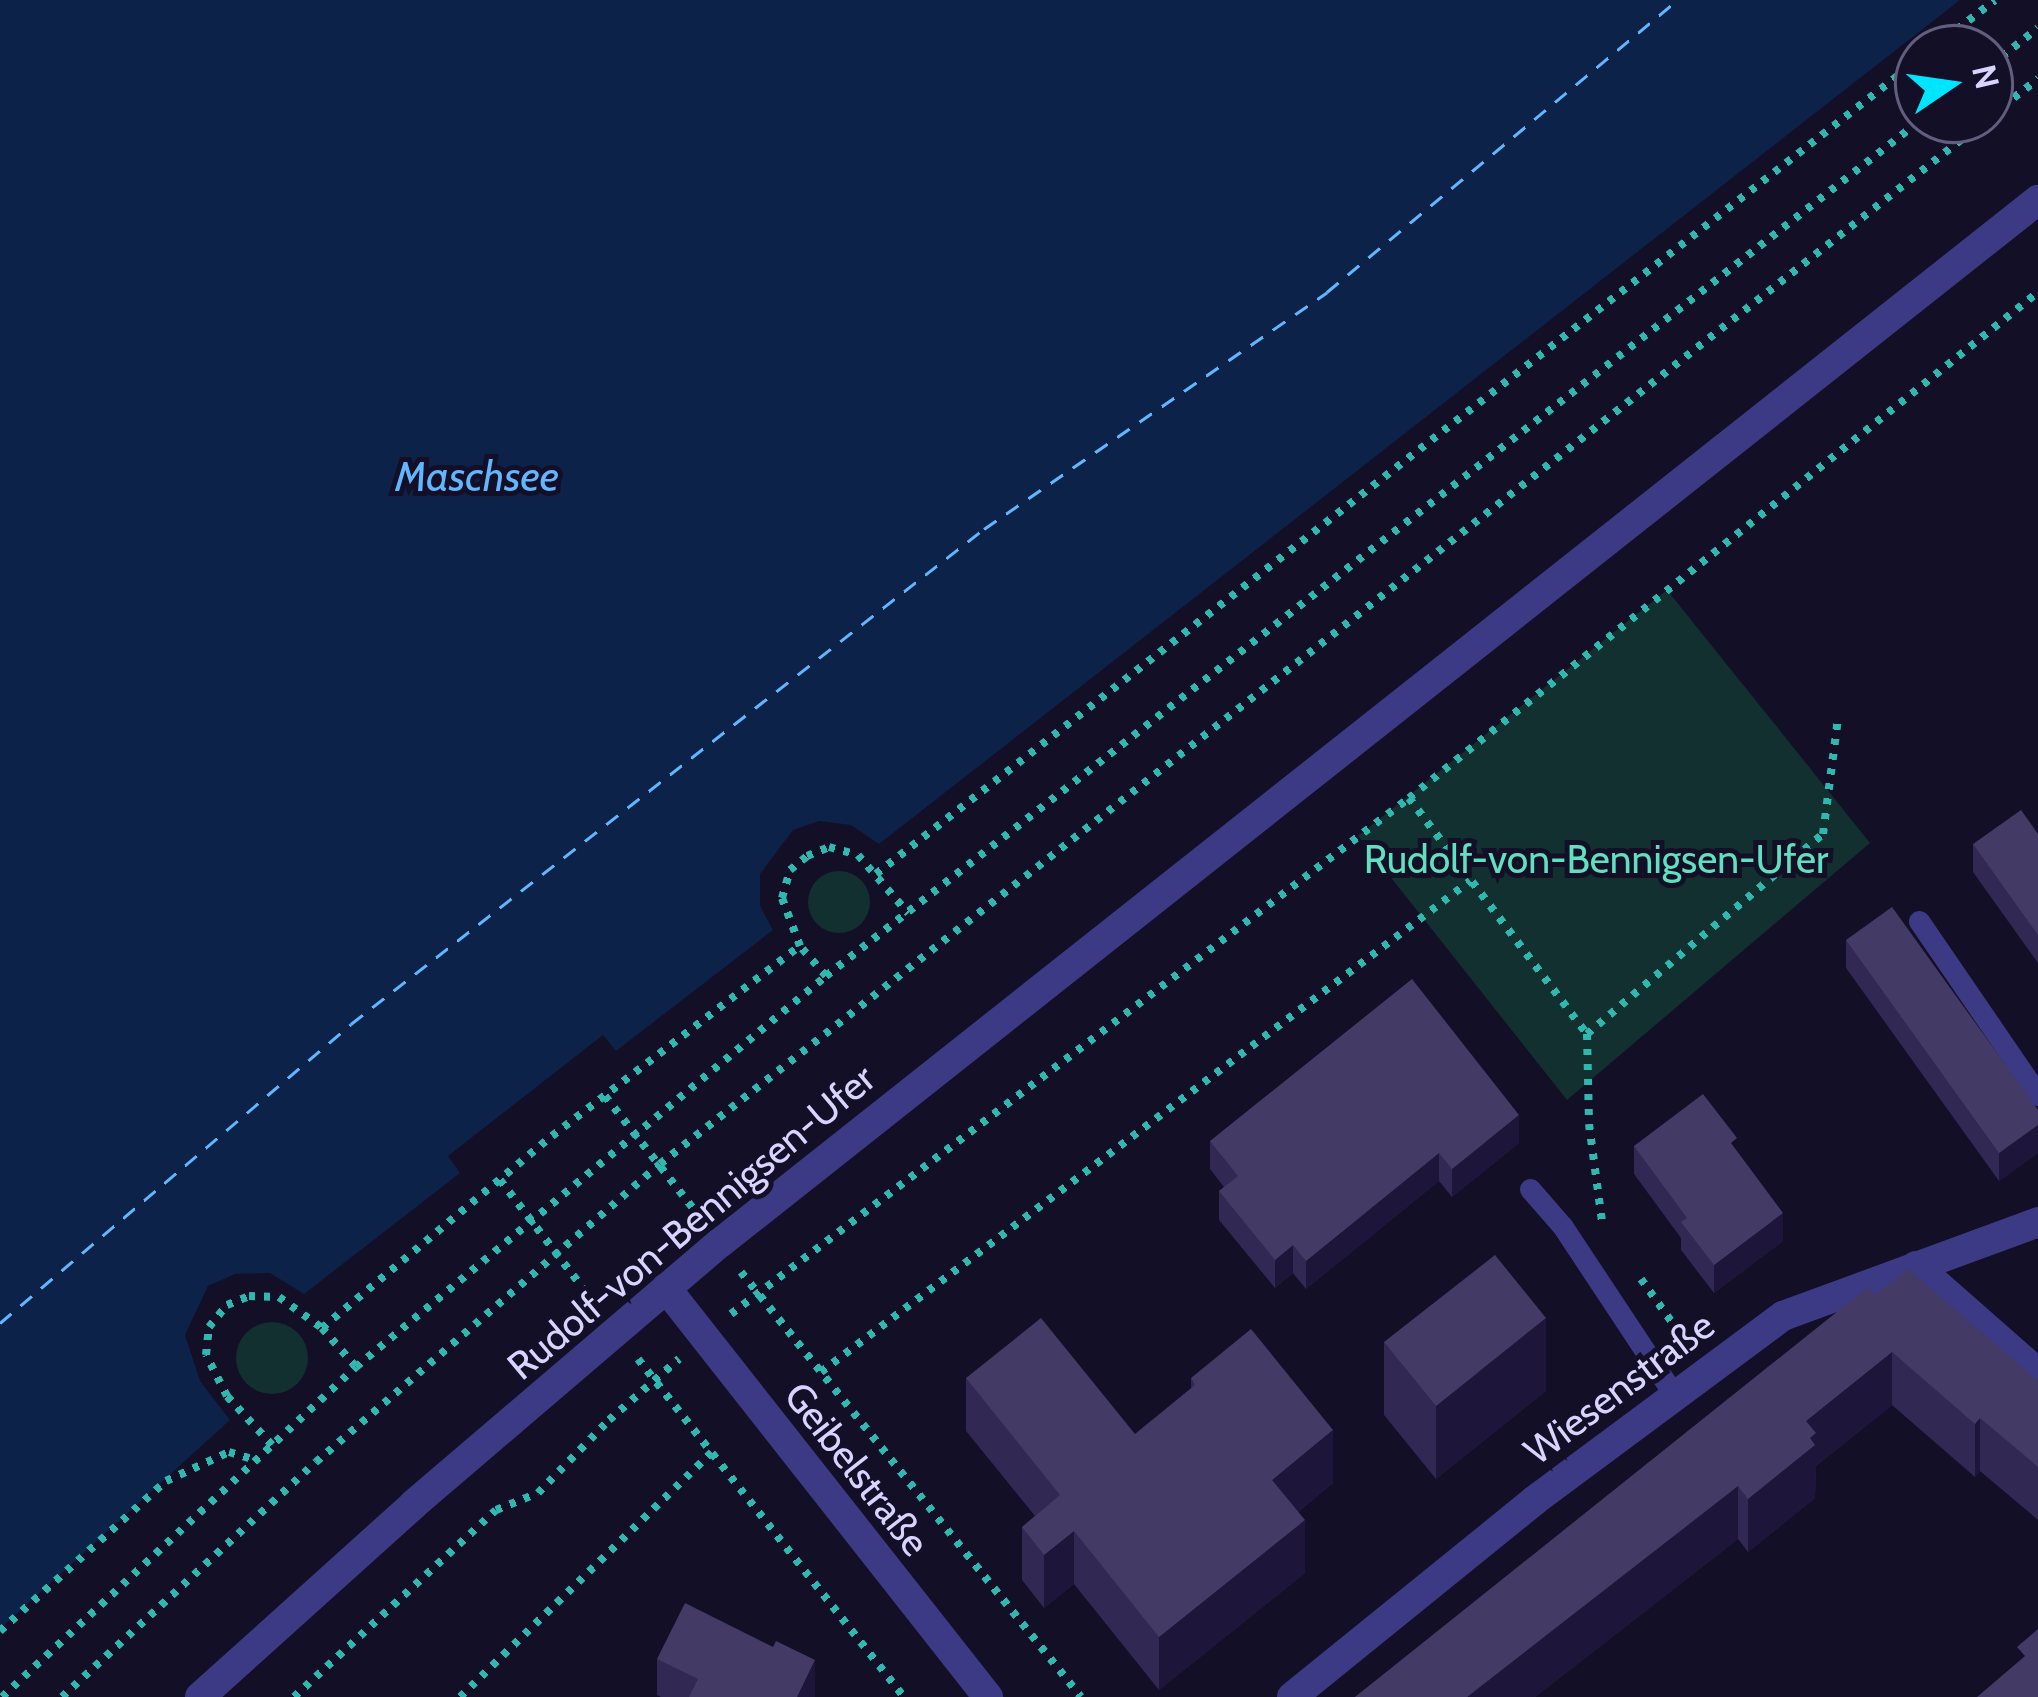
<!DOCTYPE html>
<meta charset="utf-8">
<style>
body{margin:0}
#map{position:relative;width:2038px;height:1697px;overflow:hidden;background:#130f26;font-family:Cabin,sans-serif}
div>[style]{position:absolute}
.green>*{inset:0;background:#12302f}
.round{border-radius:50%}
.water>*{inset:0;background:#0c2248}
.ferry>*{height:3px;margin-top:-1.5px;transform-origin:0;background:repeating-linear-gradient(90deg,#62b6ff 0 15px,transparent 0 27px)}
.path>*{height:8px;margin-top:-4px;transform-origin:0;background:repeating-linear-gradient(90deg,#2fb8b0 0 6px,transparent 0 15px)}
.service>*{height:21px;margin:-10.5px;padding:0 10.5px;transform-origin:10.5px;border-radius:10.5px;background:#3d3a85}
.minor>*{height:30px;margin:-15px;padding:0 15px;transform-origin:15px;border-radius:15px;background:#3d3a85}
.tertiary>*{height:30px;margin:-15px;padding:0 15px;transform-origin:15px;border-radius:15px;background:#3d3a85}
.wall>*{inset:0;background:#312854}
.shaded-wall>*{inset:0;background:#1d163a}
.building>*{inset:0;background:#433a66}
span{translate:-50% -50%;white-space:nowrap;text-align:center;line-height:1.15;-webkit-text-stroke:10px #130f26;paint-order:stroke}
.park-label{font-size:39px;color:#5fe0c0}
.street-label{font-size:39px;color:#d9d4ff}
.water-label{font-size:42px;color:#62b6ff;font-style:italic}
.north{position:absolute;left:1894px;top:24px;width:120px;height:120px;box-sizing:border-box;background:#130f26;border:3px solid #625e7d;border-radius:50%;rotate:77deg;font-size:33px;font-weight:700;line-height:48px;text-align:center;color:#d9d4ff}
.north::after{content:'';display:block;margin:auto;width:42px;height:54px;background:#00e5ff;clip-path:polygon(50% 0,100% 100%,50% 72%,0 100%)}
</style>
<div id="map">
<div class="green">
<div style="clip-path:polygon(1667px 590px,1870px 843px,1567px 1100px,1358px 836px)"></div>
<div class="round" style="left:808px;top:871px;width:62px;height:62px"></div>
<div class="round" style="left:236px;top:1322px;width:72px;height:72px"></div>
</div>
<div class="water">
<div style="clip-path:polygon(0 0,1960px 0,879px 844px,851px 825px,819px 821px,793px 830px,760px 874px,760px 906px,773px 930px,616px 1051px,603px 1035px,448px 1156px,460px 1173px,304px 1294px,270px 1273px,235px 1274px,208px 1286px,185px 1335px,200px 1381px,230px 1420px,0 1629px)"></div>
</div>
<div class="ferry">
<div style="left:0;top:1323px;width:461px;rotate:-40.4deg"></div>
<div style="left:351px;top:1024px;width:804px;rotate:-38.03deg"></div>
<div style="left:984px;top:529px;width:417px;rotate:-34.6deg"></div>
<div style="left:1327px;top:292px;width:456px;rotate:-39.8deg"></div>
</div>
<div class="path">
<div style="left:1933px;top:48px;width:78px;rotate:-37.7deg"></div>
<div style="left:1990px;top:66px;width:61px;rotate:-38.4deg"></div>
<div style="left:1990px;top:116px;width:61px;rotate:-37.6deg"></div>
<div style="left:1409px;top:798px;width:296px;rotate:53deg"></div>
<div style="left:1587px;top:1034px;width:90px;rotate:88.7deg"></div>
<div style="left:1589px;top:1124px;width:99px;rotate:82.4deg"></div>
<div style="left:876px;top:874px;width:1322px;rotate:-38deg"></div>
<div style="left:826px;top:976px;width:40px;rotate:-131deg"></div>
<div style="left:800px;top:946px;width:51px;rotate:-110.6deg"></div>
<div style="left:782px;top:898px;width:29px;rotate:-74deg"></div>
<div style="left:790px;top:870px;width:22px;rotate:-39deg"></div>
<div style="left:807px;top:856px;width:24px;rotate:-22deg"></div>
<div style="left:829px;top:847px;width:30px;rotate:15deg"></div>
<div style="left:858px;top:855px;width:77px;rotate:49.2deg"></div>
<div style="left:1587px;top:1034px;width:309px;rotate:-40.3deg"></div>
<div style="left:1823px;top:834px;width:116px;rotate:-82.6deg"></div>
<div style="left:605px;top:1096px;width:152px;rotate:51.9deg"></div>
<div style="left:500px;top:1180px;width:156px;rotate:52.5deg"></div>
<div style="left:741px;top:1272px;width:544px;rotate:51.34deg"></div>
<div style="left:1641px;top:1279px;width:81px;rotate:54.5deg"></div>
<div style="left:731px;top:1314px;width:852px;rotate:-37.27deg"></div>
<div style="left:1409px;top:798px;width:807px;rotate:-38.81deg"></div>
<div style="left:322px;top:1328px;width:300px;rotate:-39.9deg"></div>
<div style="left:552px;top:1136px;width:312px;rotate:-37.5deg"></div>
<div style="left:638px;top:1359px;width:430px;rotate:51.8deg"></div>
<div style="left:821px;top:1372px;width:814px;rotate:-37.11deg"></div>
<div style="left:272px;top:1445px;width:67px;rotate:-132.6deg"></div>
<div style="left:227px;top:1396px;width:46px;rotate:-117.1deg"></div>
<div style="left:206px;top:1355px;width:28px;rotate:-84deg"></div>
<div style="left:209px;top:1327px;width:28px;rotate:-51deg"></div>
<div style="left:227px;top:1305px;width:24px;rotate:-22deg"></div>
<div style="left:249px;top:1296px;width:30px;rotate:2deg"></div>
<div style="left:279px;top:1297px;width:53px;rotate:35.8deg"></div>
<div style="left:322px;top:1328px;width:52px;rotate:48.9deg"></div>
<div style="left:0;top:1631px;width:224px;rotate:-42.1deg"></div>
<div style="left:166px;top:1481px;width:69px;rotate:-24.7deg"></div>
<div style="left:229px;top:1452px;width:28px;rotate:17deg"></div>
<div style="left:2px;top:1697px;width:484px;rotate:-43deg"></div>
<div style="left:356px;top:1367px;width:611px;rotate:-39.76deg"></div>
<div style="left:826px;top:976px;width:1390px;rotate:-38.02deg"></div>
<div style="left:62px;top:1697px;width:346px;rotate:-42.8deg"></div>
<div style="left:316px;top:1462px;width:455px;rotate:-40.9deg"></div>
<div style="left:660px;top:1164px;width:1688px;rotate:-38.21deg"></div>
<div style="left:294px;top:1697px;width:275px;rotate:-42.8deg"></div>
<div style="left:496px;top:1510px;width:45px;rotate:-22deg"></div>
<div style="left:538px;top:1493px;width:102px;rotate:-45.8deg"></div>
<div style="left:609px;top:1420px;width:93px;rotate:-41.1deg"></div>
<div style="left:460px;top:1697px;width:351px;rotate:-44.2deg"></div>
</div>
<div class="service">
<div style="left:1919px;top:921px;width:211px;rotate:55.6deg"></div>
<div style="left:1530px;top:1189px;width:50px;rotate:49deg"></div>
<div style="left:1563px;top:1227px;width:201px;rotate:56.5deg"></div>
</div>
<div class="minor">
<div style="left:1916px;top:1266px;width:162px;rotate:41.3deg"></div>
<div style="left:1292px;top:1697px;width:313px;rotate:-39deg"></div>
<div style="left:1535px;top:1500px;width:309px;rotate:-36.6deg"></div>
<div style="left:1783px;top:1316px;width:272px;rotate:-20.2deg"></div>
</div>
<div class="tertiary">
<div style="left:666px;top:1288px;width:521px;rotate:51.79deg"></div>
<div style="left:200px;top:1697px;width:288px;rotate:-42deg"></div>
<div style="left:414px;top:1504px;width:402px;rotate:-40.5deg"></div>
<div style="left:720px;top:1243px;width:1681px;rotate:-38.36deg"></div>
</div>
<div class="wall">
<div style="clip-path:polygon(2038px 834px,2038px 963px,1973px 872px,1973px 844px)"></div>
<div style="clip-path:polygon(1846px 940px,2038px 1110px,2038px 1153px,1999px 1181px,1846px 968px)"></div>
<div style="clip-path:polygon(1210px 1141px,1519px 1143px,1452px 1197px,1439px 1181px,1306px 1289px,1293px 1273px,1275px 1288px,1219px 1220px,1219px 1191px,1224px 1187px,1210px 1169px)"></div>
<div style="clip-path:polygon(1634px 1146px,1737px 1151px,1783px 1241px,1714px 1293px,1681px 1250px,1681px 1238px,1634px 1174px)"></div>
<div style="clip-path:polygon(1875px 1295px,2038px 1381px,2038px 1520px,1980px 1471px,1975px 1477px,1892px 1405px,1816px 1466px,1815px 1498px,1748px 1552px,1738px 1539px,1535px 1697px,1355px 1697px)"></div>
<div style="clip-path:polygon(1384px 1342px,1546px 1391px,1436px 1479px,1384px 1415px)"></div>
<div style="clip-path:polygon(966px 1378px,1135px 1434px,1191px 1389px,1191px 1378px,1333px 1483px,1298px 1512px,1305px 1573px,1159px 1690px,1074px 1584px,1044px 1608px,1022px 1580px,1022px 1527px,1035px 1516px,966px 1431px)"></div>
<div style="clip-path:polygon(657px 1659px,815px 1697px,661px 1697px,657px 1695px)"></div>
</div>
<div class="shaded-wall">
<div style="clip-path:polygon(1519px 1115px,1519px 1143px,1452px 1197px,1452px 1169px)"></div>
<div style="clip-path:polygon(2038px 1125px,2038px 1153px,1999px 1181px,1999px 1153px)"></div>
<div style="clip-path:polygon(1439px 1153px,1439px 1181px,1306px 1289px,1306px 1261px)"></div>
<div style="clip-path:polygon(1783px 1213px,1783px 1241px,1714px 1293px,1714px 1265px)"></div>
<div style="clip-path:polygon(1293px 1245px,1293px 1273px,1275px 1288px,1275px 1260px)"></div>
<div style="clip-path:polygon(1546px 1318px,1546px 1391px,1436px 1479px,1436px 1406px)"></div>
<div style="clip-path:polygon(1892px 1352px,1892px 1405px,1816px 1466px,1815px 1498px,1748px 1552px,1748px 1499px,1806px 1421px)"></div>
<div style="clip-path:polygon(1980px 1418px,1980px 1471px,1975px 1477px,1975px 1424px)"></div>
<div style="clip-path:polygon(1333px 1430px,1333px 1483px,1272px 1533px,1272px 1480px)"></div>
<div style="clip-path:polygon(1738px 1486px,1738px 1539px,1535px 1697px,1467px 1697px)"></div>
<div style="clip-path:polygon(1305px 1520px,1305px 1573px,1159px 1690px,1159px 1637px)"></div>
<div style="clip-path:polygon(1074px 1531px,1074px 1584px,1044px 1608px,1044px 1555px)"></div>
<div style="clip-path:polygon(815px 1660px,815px 1697px,797px 1697px)"></div>
</div>
<div class="building">
<div style="clip-path:polygon(2021px 810px,2038px 834px,2038px 935px,1973px 844px)"></div>
<div style="clip-path:polygon(1892px 907px,2038px 1110px,2038px 1125px,1999px 1153px,1846px 940px)"></div>
<div style="clip-path:polygon(1412px 979px,1519px 1115px,1452px 1169px,1439px 1153px,1306px 1261px,1293px 1245px,1275px 1260px,1219px 1191px,1238px 1176px,1210px 1141px)"></div>
<div style="clip-path:polygon(1703px 1094px,1737px 1138px,1731px 1143px,1783px 1213px,1714px 1265px,1681px 1222px,1687px 1218px,1634px 1146px)"></div>
<div style="clip-path:polygon(1495px 1255px,1546px 1318px,1436px 1406px,1384px 1342px)"></div>
<div style="clip-path:polygon(1908px 1269px,2038px 1381px,2038px 1467px,1980px 1418px,1975px 1424px,1892px 1352px,1806px 1421px,1816px 1433px,1810px 1438px,1815px 1445px,1748px 1499px,1738px 1486px,1467px 1697px,1355px 1697px,1868px 1287px,1875px 1295px)"></div>
<div style="clip-path:polygon(1041px 1318px,1135px 1434px,1195px 1385px,1191px 1378px,1251px 1329px,1333px 1430px,1272px 1480px,1305px 1520px,1159px 1637px,1074px 1531px,1044px 1555px,1022px 1527px,1060px 1495px,966px 1378px)"></div>
<div style="clip-path:polygon(685px 1603px,773px 1647px,776px 1641px,815px 1660px,797px 1697px,689px 1697px,698px 1679px,657px 1659px)"></div>
<div style="clip-path:polygon(2038px 1629px,2038px 1697px,1977px 1697px,2025px 1656px,2017px 1647px)"></div>
</div>
<div class="park-label">
<span style="left:1596px;top:859px">Rudolf-von-Bennigsen-Ufer</span>
</div>
<div class="street-label">
<span style="left:691px;top:1222px;rotate:-40deg">Rudolf-von-Bennigsen-Ufer</span>
<span style="left:1619px;top:1388px;rotate:-37deg">Wiesenstraße</span>
<span style="left:857px;top:1469px;rotate:52deg">Geibelstraße</span>
</div>
<div class="water-label">
<span style="left:477px;top:476px">Maschsee</span>
</div>
<div class="north">N</div>
</div>
